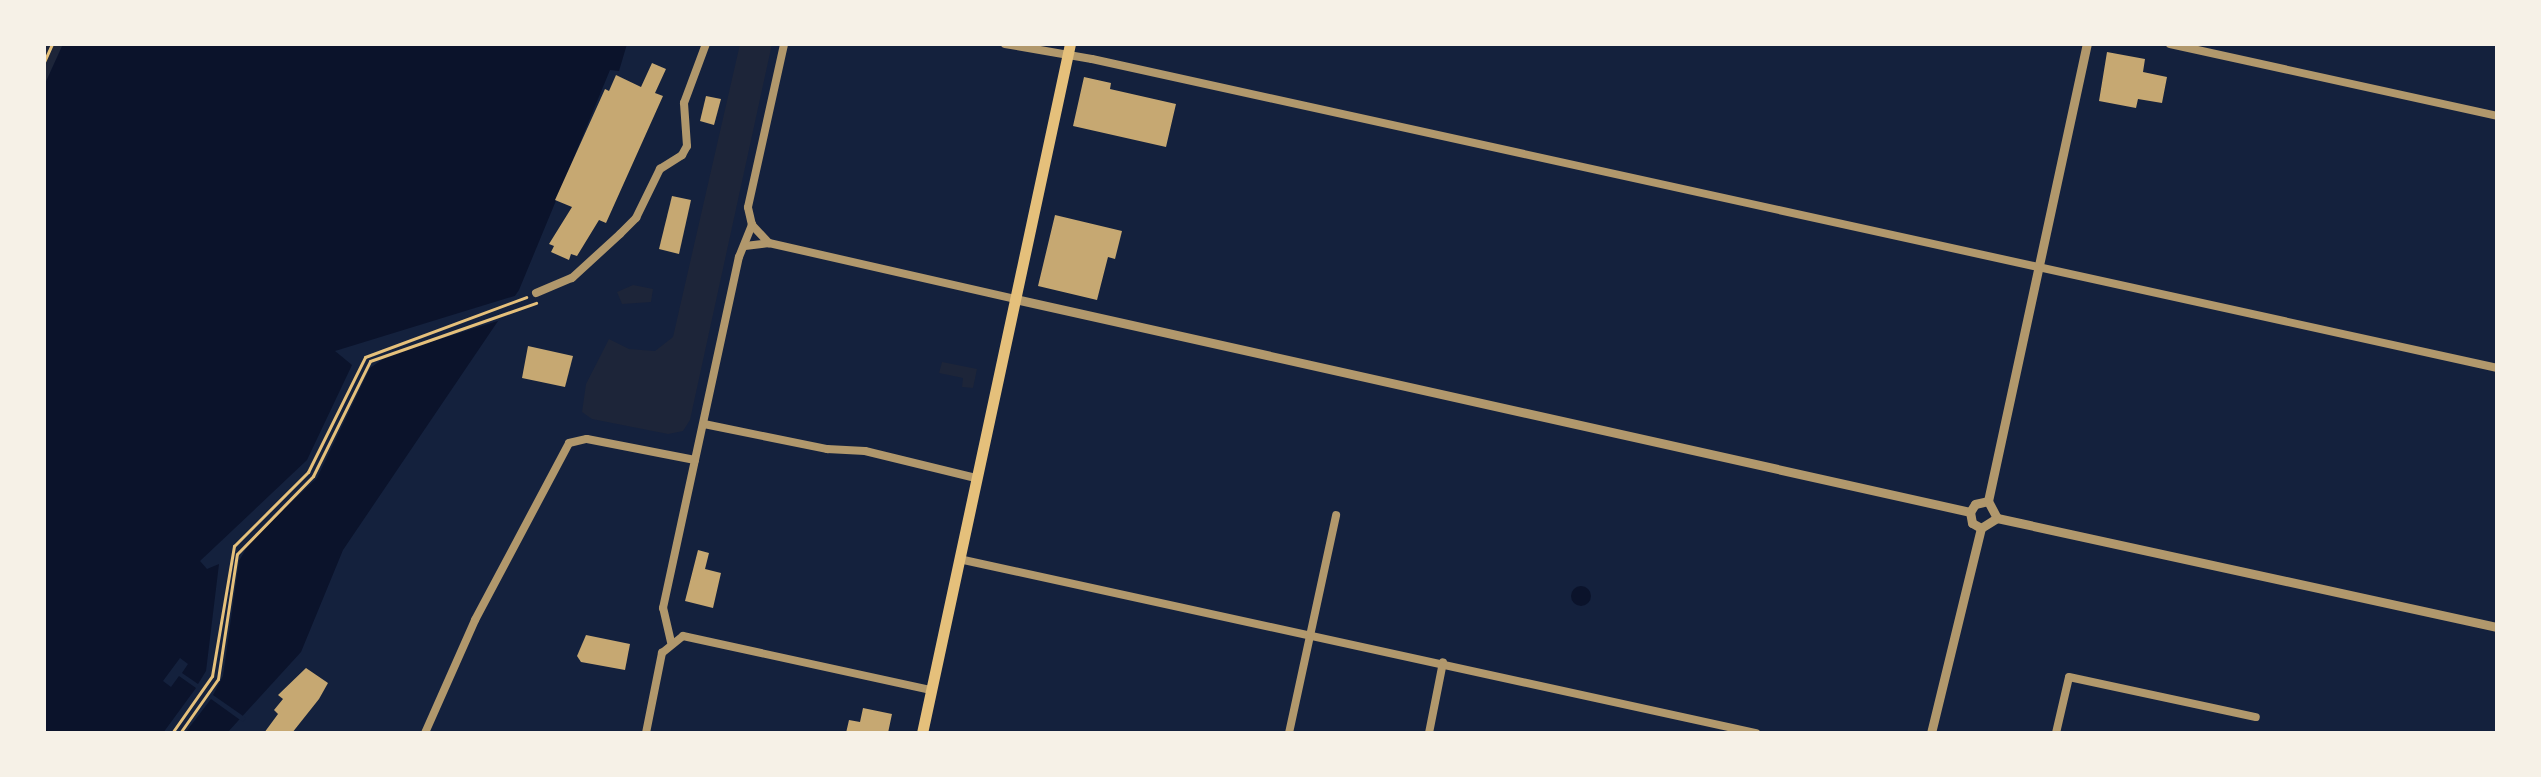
<!DOCTYPE html>
<style>
body{margin:0}
#map{position:relative;width:2541px;height:777px;overflow:hidden;background:#14213d;font-family:"PT Sans Narrow",sans-serif}
div>[style]{position:absolute}
.green>*{inset:0;background:#1d2539}
.water>*{inset:0;background:#0b132b}
.round{border-radius:50%}
.pier>*{inset:0;background:#14213d}
.building>*{inset:0;background:#c6a872}
.path>*{height:3px;margin:-1.5px;padding:0 1.5px;transform-origin:1.5px;border-radius:1.5px;background:#e5c07b}
.minor>*{height:8px;margin:-4px;padding:0 4px;transform-origin:4px;border-radius:4px;background:#b1986c}
.tertiary>*{height:9px;margin:-4.5px;padding:0 4.5px;transform-origin:4.5px;border-radius:4.5px;background:#b1986c}
.secondary>*{height:11px;margin:-5.5px;padding:0 5.5px;transform-origin:5.5px;border-radius:5.5px;background:#e5c07b}
span{translate:-50% -50%;white-space:nowrap;text-align:center;line-height:1.15;-webkit-text-stroke:8px #f6f1e7;paint-order:stroke}
.frame{position:absolute;inset:0;border:46px solid #f6f1e7;pointer-events:none}
</style>
<div id="map">
<div class="green">
<div style="clip-path:polygon(44px 44px,63px 44px,44px 86px)"></div>
<div style="clip-path:polygon(740px 44px,772px 44px,690px 420px,683px 431px,668px 434px,592px 419px,582px 412px,586px 384px,609px 339px,629px 349px,655px 351px,673px 337px)"></div>
<div style="clip-path:polygon(633px 285px,653px 289px,651px 302px,622px 304px,617px 292px)"></div>
<div style="clip-path:polygon(942px 362px,977px 369px,973px 388px,962px 387px,963px 378px,939px 373px)"></div>
</div>
<div class="water">
<div style="clip-path:polygon(63px 44px,627px 44px,619px 71px,610px 70px,519px 290px,343px 550px,301px 652px,227px 733px,44px 733px,44px 86px)"></div>
<div class="round" style="left:1571px;top:586px;width:20px;height:20px"></div>
</div>
<div class="pier">
<div style="clip-path:polygon(521px 294px,504px 319px,389px 355px,370px 368px,317px 478px,251px 540px,239px 561px,223px 676px,213px 695px,246px 718px,243px 722px,211px 699px,185px 733px,163px 733px,196px 688px,179px 676px,171px 687px,163px 681px,180px 658px,188px 664px,182px 673px,198px 684px,206px 671px,219px 564px,207px 569px,200px 561px,307px 460px,352px 365px,335px 351px)"></div>
</div>
<div class="building">
<div style="clip-path:polygon(2107px 52px,2145px 59px,2143px 72px,2167px 77px,2162px 103px,2138px 99px,2136px 108px,2099px 101px)"></div>
<div style="clip-path:polygon(652px 63px,666px 69px,655px 93px,663px 96px,606px 223px,599px 220px,577px 256px,571px 254px,569px 260px,551px 252px,554px 246px,549px 244px,572px 207px,555px 200px,605px 89px,609px 91px,616px 75px,641px 87px)"></div>
<div style="clip-path:polygon(1084px 77px,1111px 83px,1110px 89px,1176px 104px,1166px 147px,1073px 126px)"></div>
<div style="clip-path:polygon(706px 96px,721px 99px,714px 125px,700px 121px)"></div>
<div style="clip-path:polygon(672px 196px,691px 200px,679px 254px,659px 249px)"></div>
<div style="clip-path:polygon(1055px 215px,1122px 231px,1115px 259px,1108px 257px,1097px 300px,1038px 286px)"></div>
<div style="clip-path:polygon(528px 346px,573px 356px,565px 387px,522px 378px)"></div>
<div style="clip-path:polygon(698px 550px,709px 553px,705px 569px,721px 573px,713px 608px,685px 601px)"></div>
<div style="clip-path:polygon(586px 635px,630px 644px,625px 670px,581px 662px,577px 656px)"></div>
<div style="clip-path:polygon(306px 668px,328px 683px,319px 699px,292px 733px,264px 733px,278px 714px,274px 710px,283px 699px,278px 695px)"></div>
<div style="clip-path:polygon(863px 708px,892px 714px,888px 733px,846px 733px,849px 720px,860px 722px)"></div>
</div>
<div class="path">
<div style="left:44px;top:62px;width:20px;rotate:-66deg"></div>
<div style="left:172px;top:733px;width:70px;rotate:-54.9deg"></div>
<div style="left:212px;top:676px;width:132px;rotate:-80.4deg"></div>
<div style="left:234px;top:546px;width:105px;rotate:-45deg"></div>
<div style="left:308px;top:472px;width:128px;rotate:-63.6deg"></div>
<div style="left:365px;top:357px;width:172px;rotate:-20.4deg"></div>
<div style="left:180px;top:733px;width:66px;rotate:-54.9deg"></div>
<div style="left:218px;top:679px;width:126px;rotate:-81.4deg"></div>
<div style="left:237px;top:554px;width:109px;rotate:-45.7deg"></div>
<div style="left:313px;top:476px;width:128px;rotate:-63.6deg"></div>
<div style="left:370px;top:361px;width:176px;rotate:-19.3deg"></div>
</div>
<div class="minor">
<div style="left:1005px;top:44px;width:88px;rotate:9.8deg"></div>
<div style="left:1092px;top:59px;width:1439px;rotate:12.4deg"></div>
<div style="left:2170px;top:44px;width:335px;rotate:12.4deg"></div>
<div style="left:752px;top:225px;width:25px;rotate:47deg"></div>
<div style="left:745px;top:246px;width:24px;rotate:-7deg"></div>
<div style="left:769px;top:243px;width:252px;rotate:12.8deg"></div>
<div style="left:536px;top:293px;width:39px;rotate:-23deg"></div>
<div style="left:572px;top:278px;width:65px;rotate:-42.5deg"></div>
<div style="left:620px;top:234px;width:23px;rotate:-45deg"></div>
<div style="left:636px;top:218px;width:55px;rotate:-63.9deg"></div>
<div style="left:660px;top:169px;width:26px;rotate:-32deg"></div>
<div style="left:682px;top:155px;width:10px;rotate:-61deg"></div>
<div style="left:687px;top:146px;width:43px;rotate:-94deg"></div>
<div style="left:684px;top:103px;width:63px;rotate:-69.6deg"></div>
<div style="left:704px;top:424px;width:126px;rotate:11.5deg"></div>
<div style="left:827px;top:449px;width:38px;rotate:3deg"></div>
<div style="left:865px;top:451px;width:114px;rotate:13.7deg"></div>
<div style="left:959px;top:559px;width:816px;rotate:12.32deg"></div>
<div style="left:671px;top:642px;width:35px;rotate:-103deg"></div>
<div style="left:663px;top:608px;width:359px;rotate:-77.8deg"></div>
<div style="left:739px;top:257px;width:35px;rotate:-68deg"></div>
<div style="left:752px;top:225px;width:18px;rotate:-103deg"></div>
<div style="left:748px;top:207px;width:167px;rotate:-77.5deg"></div>
<div style="left:425px;top:733px;width:124px;rotate:-66.1deg"></div>
<div style="left:475px;top:620px;width:200px;rotate:-62deg"></div>
<div style="left:569px;top:443px;width:18px;rotate:-13deg"></div>
<div style="left:587px;top:439px;width:110px;rotate:11deg"></div>
<div style="left:646px;top:733px;width:82px;rotate:-78.7deg"></div>
<div style="left:662px;top:653px;width:27px;rotate:-39deg"></div>
<div style="left:683px;top:636px;width:254px;rotate:12.3deg"></div>
<div style="left:1289px;top:733px;width:223px;rotate:-77.8deg"></div>
<div style="left:1429px;top:733px;width:72px;rotate:-78.8deg"></div>
<div style="left:2056px;top:733px;width:57px;rotate:-76.9deg"></div>
<div style="left:2069px;top:677px;width:191px;rotate:12.1deg"></div>
</div>
<div class="tertiary">
<div style="left:1015px;top:299px;width:978px;rotate:12.57deg"></div>
<div style="left:1988px;top:501px;width:468px;rotate:-77.8deg"></div>
<div style="left:1997px;top:518px;width:512px;rotate:12.3deg"></div>
<div style="left:1981px;top:528px;width:10px;rotate:-151deg"></div>
<div style="left:1972px;top:523px;width:11px;rotate:-100deg"></div>
<div style="left:1970px;top:512px;width:9px;rotate:-58deg"></div>
<div style="left:1975px;top:504px;width:13px;rotate:-13deg"></div>
<div style="left:1981px;top:528px;width:19px;rotate:-32deg"></div>
<div style="left:1997px;top:518px;width:19px;rotate:-118deg"></div>
<div style="left:1931px;top:733px;width:211px;rotate:-76.3deg"></div>
</div>
<div class="secondary">
<div style="left:922px;top:733px;width:705px;rotate:-77.88deg"></div>
</div>
<div class="frame"></div>
</div>
